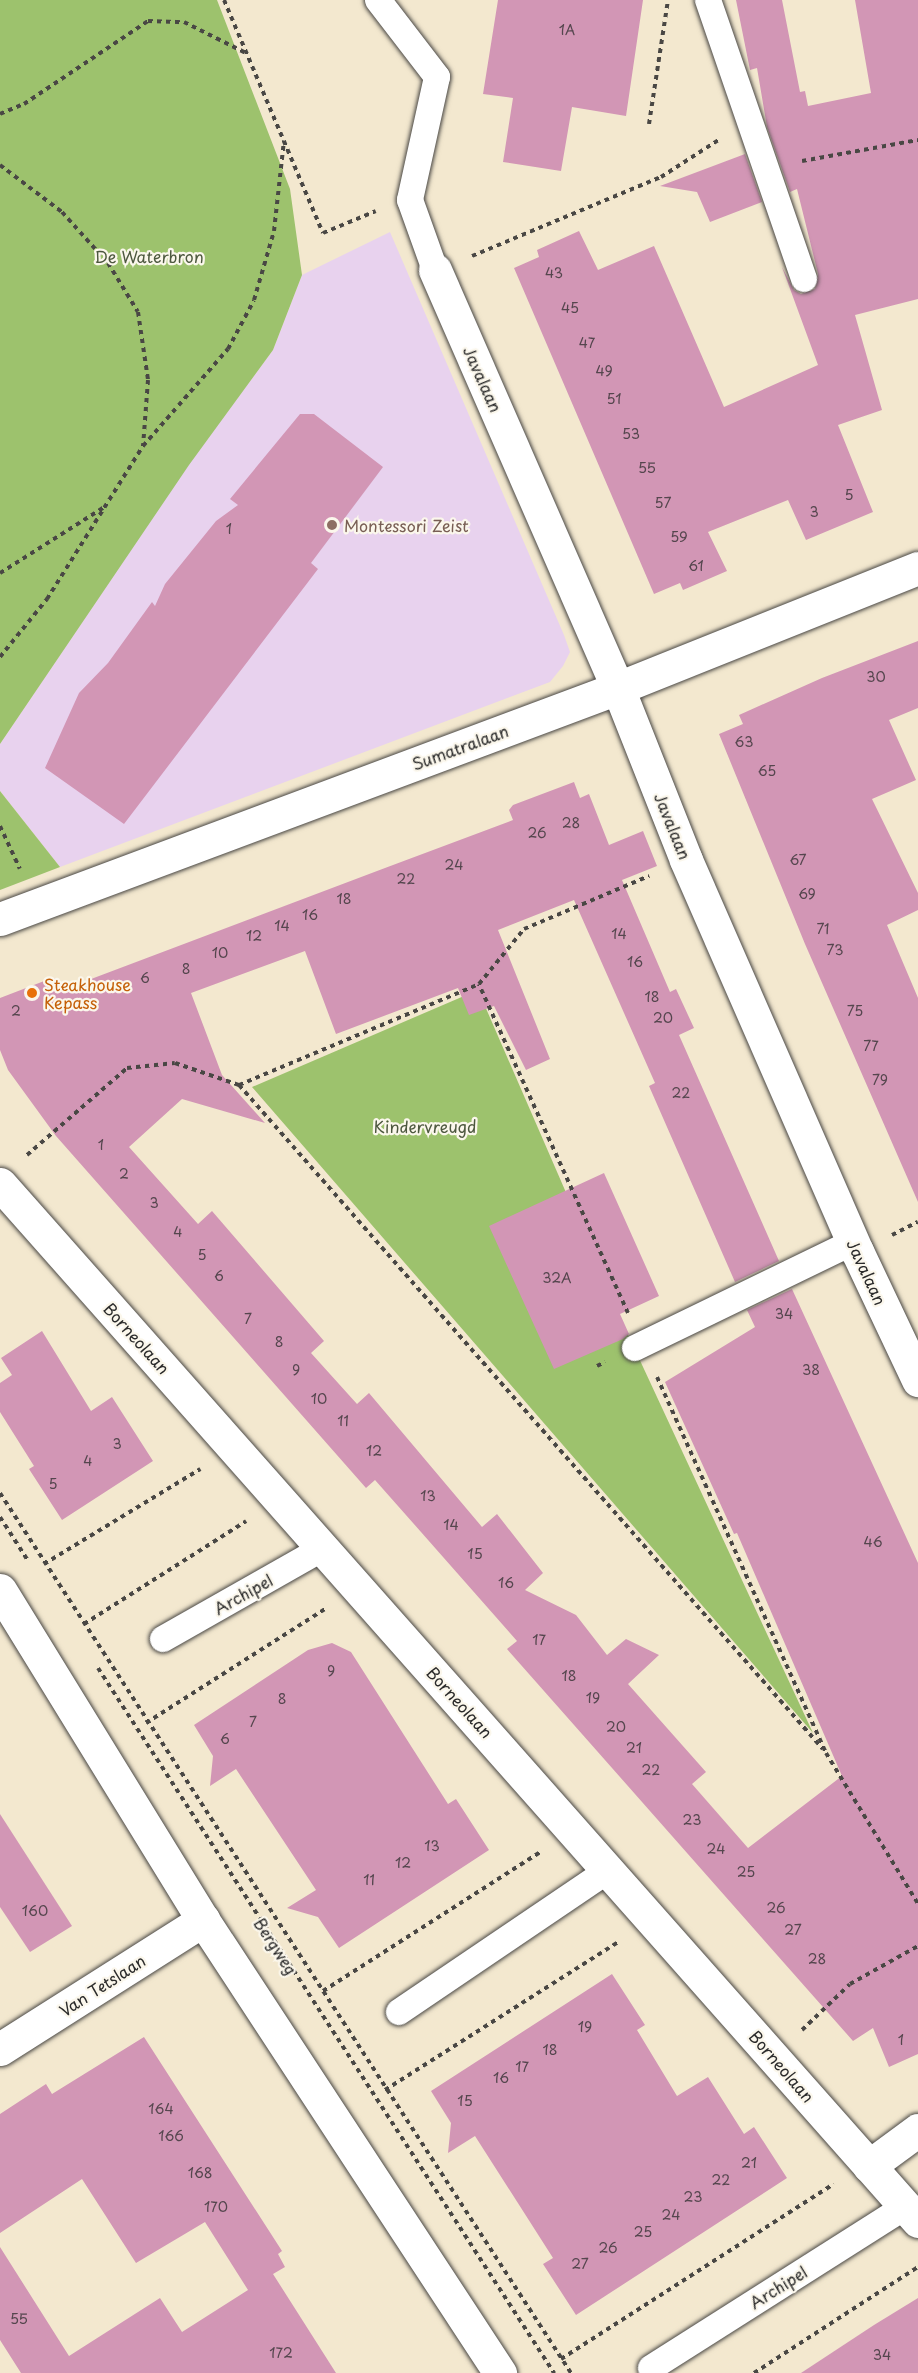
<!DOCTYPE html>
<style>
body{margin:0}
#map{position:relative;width:918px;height:2373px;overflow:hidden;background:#f3e8cf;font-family:"Playpen Sans",sans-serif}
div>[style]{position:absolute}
.built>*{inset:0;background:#e8d2ee}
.green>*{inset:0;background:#9dc26d}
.building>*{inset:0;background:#d296b5}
.path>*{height:4px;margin-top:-2px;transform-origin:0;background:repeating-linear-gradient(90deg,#494744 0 4.5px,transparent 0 9px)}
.roads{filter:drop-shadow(0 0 2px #494744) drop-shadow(0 0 2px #494744)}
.lane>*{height:26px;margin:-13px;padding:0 13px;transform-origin:13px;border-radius:13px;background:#fff}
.street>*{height:33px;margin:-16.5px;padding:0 16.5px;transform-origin:16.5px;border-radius:16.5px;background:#fff}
.dots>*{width:16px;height:16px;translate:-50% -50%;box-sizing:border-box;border:3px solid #fbf7ec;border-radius:50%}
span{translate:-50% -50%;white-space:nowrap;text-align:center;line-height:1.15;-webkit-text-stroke:4.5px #fbf7ec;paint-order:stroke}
.number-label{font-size:14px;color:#55464e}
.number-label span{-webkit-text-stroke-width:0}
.park-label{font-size:16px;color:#4d583f}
.street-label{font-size:16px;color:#2b2b2b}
.education-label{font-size:16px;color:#785e54}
.left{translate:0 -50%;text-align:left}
.food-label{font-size:16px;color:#c56008}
</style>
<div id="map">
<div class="built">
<div style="clip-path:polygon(390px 232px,564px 635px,570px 652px,563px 666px,550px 682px,60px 867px,0 791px,0 744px,189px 464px,273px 350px,302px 275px)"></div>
</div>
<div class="green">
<div style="clip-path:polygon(0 0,217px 0,290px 189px,302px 275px,273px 350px,189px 465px,0 744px)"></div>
<div style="clip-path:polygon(0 791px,60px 867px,0 890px)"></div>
<div style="clip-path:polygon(478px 990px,624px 1326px,813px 1733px,252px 1087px)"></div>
</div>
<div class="building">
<div style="clip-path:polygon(498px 0,643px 0,626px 116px,572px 107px,561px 171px,503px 162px,513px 98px,483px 94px)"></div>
<div style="clip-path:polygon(736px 0,782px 0,800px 92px,805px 91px,808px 106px,871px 93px,855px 0,918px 0,918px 299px,855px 315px,882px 410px,838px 425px,873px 512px,806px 540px,788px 500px,708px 532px,727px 571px,683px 590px,680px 583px,654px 594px,514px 268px,539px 257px,537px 250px,579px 231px,598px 270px,654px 246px,724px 407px,818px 365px,782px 267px,794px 290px,801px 294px,815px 289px,818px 274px,797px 189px,790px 192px,767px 127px,757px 68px,750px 70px)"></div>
<div style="clip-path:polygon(745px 154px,762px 202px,710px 222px,697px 192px,660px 186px)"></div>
<div style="clip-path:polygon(300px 414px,314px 414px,383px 467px,311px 563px,318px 569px,124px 824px,45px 768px,79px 693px,108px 663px,152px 602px,155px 606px,165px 584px,216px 521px,238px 505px,230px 499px)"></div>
<div style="clip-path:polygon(918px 641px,918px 708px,889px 720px,916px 780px,872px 799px,918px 893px,918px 910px,887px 925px,918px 998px,918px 1202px,805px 944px,719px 734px,743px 724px,739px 715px,822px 678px)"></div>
<div style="clip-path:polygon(574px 782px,580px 798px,589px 794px,609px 845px,643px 831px,657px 866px,622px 880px,670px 992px,676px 989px,694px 1028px,679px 1035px,779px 1261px,735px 1282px,649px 1086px,655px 1083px,574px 900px,498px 930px,550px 1059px,526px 1070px,494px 1006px,469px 1015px,458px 988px,336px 1034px,305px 951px,191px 993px,222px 1075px,265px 1123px,182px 1099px,129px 1147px,198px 1224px,212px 1211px,324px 1341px,311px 1353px,357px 1404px,369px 1393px,482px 1527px,497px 1514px,543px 1573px,525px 1590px,576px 1615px,607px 1655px,626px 1639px,659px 1655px,628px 1684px,706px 1772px,692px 1784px,748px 1848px,842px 1776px,737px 1533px,734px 1534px,724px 1512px,665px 1382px,755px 1327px,747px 1310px,792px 1289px,918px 1563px,918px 2054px,889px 2067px,873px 2028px,853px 2041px,507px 1649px,517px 1641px,421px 1532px,375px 1480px,366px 1488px,138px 1229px,56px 1136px,8px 1070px,0 1050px,0 998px,52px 978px,58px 979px,62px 990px,385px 868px,513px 820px,509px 810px,513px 805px)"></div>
<div style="clip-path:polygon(604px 1173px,659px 1296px,620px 1314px,629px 1334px,623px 1339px,554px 1369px,489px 1226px)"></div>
<div style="clip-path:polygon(42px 1331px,91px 1411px,112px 1397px,153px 1461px,62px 1520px,29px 1469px,34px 1466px,0 1412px,0 1383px,12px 1375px,1px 1358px)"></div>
<div style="clip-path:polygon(332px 1643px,351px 1652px,448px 1804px,456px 1799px,489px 1850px,339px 1948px,318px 1917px,287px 1908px,316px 1890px,236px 1769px,210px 1786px,213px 1756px,194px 1725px,308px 1650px)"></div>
<div style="clip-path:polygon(0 1814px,72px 1926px,30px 1952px,0 1907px)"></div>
<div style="clip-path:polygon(612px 1974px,645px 2025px,637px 2030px,677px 2096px,708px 2077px,744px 2134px,754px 2127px,787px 2178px,576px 2315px,543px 2264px,553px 2258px,475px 2136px,448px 2153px,451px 2123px,431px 2091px)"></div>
<div style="clip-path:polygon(144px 2037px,282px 2251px,278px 2254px,285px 2267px,273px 2274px,336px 2373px,21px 2373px,0 2340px,0 2247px,69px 2356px,160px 2298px,182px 2332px,248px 2290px,205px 2222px,136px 2263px,82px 2179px,0 2233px,0 2114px,46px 2084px,52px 2094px)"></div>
<div style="clip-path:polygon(918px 2298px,918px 2373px,801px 2373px,874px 2325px)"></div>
</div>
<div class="path">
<div style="left:224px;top:0;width:253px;rotate:67deg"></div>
<div style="left:323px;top:233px;width:57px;rotate:-22.5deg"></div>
<div style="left:0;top:114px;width:26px;rotate:-23deg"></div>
<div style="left:24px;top:104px;width:149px;rotate:-33.8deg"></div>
<div style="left:148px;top:21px;width:36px;rotate:2deg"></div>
<div style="left:184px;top:22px;width:69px;rotate:26.6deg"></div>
<div style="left:649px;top:124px;width:125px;rotate:-81.3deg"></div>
<div style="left:802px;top:161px;width:118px;rotate:-10.3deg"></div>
<div style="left:0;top:165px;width:78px;rotate:37.2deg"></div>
<div style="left:62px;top:212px;width:69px;rotate:48deg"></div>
<div style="left:108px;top:263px;width:57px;rotate:58.5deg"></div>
<div style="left:138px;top:312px;width:69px;rotate:81.6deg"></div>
<div style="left:148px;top:380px;width:66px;rotate:94.3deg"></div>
<div style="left:472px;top:256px;width:205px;rotate:-22.7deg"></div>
<div style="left:661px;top:177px;width:70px;rotate:-32.8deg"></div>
<div style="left:0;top:573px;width:122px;rotate:-32.3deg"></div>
<div style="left:0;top:657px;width:75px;rotate:-51deg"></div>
<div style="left:47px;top:599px;width:181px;rotate:-57.9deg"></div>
<div style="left:143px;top:446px;width:129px;rotate:-48.8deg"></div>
<div style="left:228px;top:349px;width:55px;rotate:-62deg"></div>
<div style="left:254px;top:300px;width:72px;rotate:-73.8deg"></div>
<div style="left:274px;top:231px;width:91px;rotate:-83.7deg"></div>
<div style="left:0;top:826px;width:47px;rotate:65.1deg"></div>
<div style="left:239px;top:1085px;width:884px;rotate:48.67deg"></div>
<div style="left:27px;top:1155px;width:133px;rotate:-41deg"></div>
<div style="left:127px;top:1068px;width:48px;rotate:-5.9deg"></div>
<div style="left:175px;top:1063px;width:68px;rotate:19deg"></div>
<div style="left:239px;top:1085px;width:260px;rotate:-22.8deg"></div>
<div style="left:892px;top:1235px;width:29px;rotate:-27deg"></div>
<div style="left:628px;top:1313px;width:361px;rotate:-114.4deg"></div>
<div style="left:479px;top:984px;width:71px;rotate:-50.7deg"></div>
<div style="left:524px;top:929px;width:136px;rotate:-23deg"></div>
<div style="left:597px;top:1366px;width:9px;rotate:-27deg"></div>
<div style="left:657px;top:1377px;width:412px;rotate:65.8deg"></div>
<div style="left:826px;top:1753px;width:177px;rotate:58.6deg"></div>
<div style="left:0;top:1493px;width:1049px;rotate:57.02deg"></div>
<div style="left:0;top:1517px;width:50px;rotate:57.3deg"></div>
<div style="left:44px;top:1564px;width:183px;rotate:-31.3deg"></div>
<div style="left:84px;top:1624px;width:192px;rotate:-32.4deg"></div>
<div style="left:98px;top:1668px;width:840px;rotate:57.1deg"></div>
<div style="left:146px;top:1723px;width:212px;rotate:-32.5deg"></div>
<div style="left:323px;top:1991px;width:258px;rotate:-32.6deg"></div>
<div style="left:802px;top:2030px;width:66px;rotate:-43.8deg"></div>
<div style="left:850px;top:1984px;width:78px;rotate:-29.2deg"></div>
<div style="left:385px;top:2090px;width:276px;rotate:-32.4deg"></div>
<div style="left:561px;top:2359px;width:324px;rotate:-32.7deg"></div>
<div style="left:754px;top:2373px;width:195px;rotate:-32.9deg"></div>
</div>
<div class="roads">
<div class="lane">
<div style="left:378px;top:0;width:97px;rotate:52.5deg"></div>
<div style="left:437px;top:77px;width:126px;rotate:102.4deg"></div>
<div style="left:410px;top:200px;width:74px;rotate:70.3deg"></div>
<div style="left:708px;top:0;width:295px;rotate:71deg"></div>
<div style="left:635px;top:1348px;width:242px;rotate:-25.9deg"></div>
<div style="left:163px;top:1639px;width:184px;rotate:-29.6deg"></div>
<div style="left:399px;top:2012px;width:254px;rotate:-34.1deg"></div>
<div style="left:651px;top:2368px;width:301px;rotate:-32.4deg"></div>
</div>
<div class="street">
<div style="left:435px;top:270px;width:456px;rotate:66.4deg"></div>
<div style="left:618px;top:688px;width:185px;rotate:68.4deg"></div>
<div style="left:686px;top:860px;width:427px;rotate:66.4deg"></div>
<div style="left:857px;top:1251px;width:143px;rotate:64.7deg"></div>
<div style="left:0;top:919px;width:660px;rotate:-20.5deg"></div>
<div style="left:618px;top:688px;width:323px;rotate:-21.8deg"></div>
<div style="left:0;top:1184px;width:1385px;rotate:48.48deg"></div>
<div style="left:0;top:1590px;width:387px;rotate:58.4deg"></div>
<div style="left:203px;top:1920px;width:542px;rotate:56.75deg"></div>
<div style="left:0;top:2049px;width:241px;rotate:-32.4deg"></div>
<div style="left:869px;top:2166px;width:61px;rotate:-36.3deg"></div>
</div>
</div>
<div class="dots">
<div style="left:332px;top:525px;background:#8d6e63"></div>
<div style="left:32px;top:993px;background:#e8710a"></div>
</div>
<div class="number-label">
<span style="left:567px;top:30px">1A</span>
<span style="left:554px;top:273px">43</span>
<span style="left:570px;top:308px">45</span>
<span style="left:587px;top:343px">47</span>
<span style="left:604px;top:371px">49</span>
<span style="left:614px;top:399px">51</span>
<span style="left:631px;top:434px">53</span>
<span style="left:647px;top:468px">55</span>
<span style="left:849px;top:495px">5</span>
<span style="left:663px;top:503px">57</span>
<span style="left:814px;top:512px">3</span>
<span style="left:229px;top:529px">1</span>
<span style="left:679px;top:537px">59</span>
<span style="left:696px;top:566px">61</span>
<span style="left:876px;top:677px">30</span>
<span style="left:744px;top:742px">63</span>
<span style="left:767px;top:771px">65</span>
<span style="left:571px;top:823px">28</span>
<span style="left:537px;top:833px">26</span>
<span style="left:798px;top:860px">67</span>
<span style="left:454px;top:865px">24</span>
<span style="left:406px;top:879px">22</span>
<span style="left:807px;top:894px">69</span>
<span style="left:344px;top:899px">18</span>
<span style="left:310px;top:915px">16</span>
<span style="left:282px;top:926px">14</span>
<span style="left:823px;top:929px">71</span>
<span style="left:619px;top:934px">14</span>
<span style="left:254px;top:936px">12</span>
<span style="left:835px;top:950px">73</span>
<span style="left:220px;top:953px">10</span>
<span style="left:635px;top:962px">16</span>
<span style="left:186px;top:969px">8</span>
<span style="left:145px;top:978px">6</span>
<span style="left:652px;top:997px">18</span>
<span style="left:16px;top:1011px">2</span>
<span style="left:855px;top:1011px">75</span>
<span style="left:663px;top:1018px">20</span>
<span style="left:871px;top:1046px">77</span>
<span style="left:880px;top:1080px">79</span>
<span style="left:681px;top:1093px">22</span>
<span style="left:101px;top:1145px">1</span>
<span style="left:124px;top:1174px">2</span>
<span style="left:154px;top:1203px">3</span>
<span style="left:178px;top:1232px">4</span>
<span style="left:202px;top:1255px">5</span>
<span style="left:219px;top:1276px">6</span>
<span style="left:557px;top:1278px">32A</span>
<span style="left:784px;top:1314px">34</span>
<span style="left:248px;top:1319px">7</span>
<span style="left:279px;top:1342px">8</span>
<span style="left:296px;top:1370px">9</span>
<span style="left:811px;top:1370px">38</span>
<span style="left:319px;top:1399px">10</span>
<span style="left:343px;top:1421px">11</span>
<span style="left:117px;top:1444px">3</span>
<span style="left:374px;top:1451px">12</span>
<span style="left:88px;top:1461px">4</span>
<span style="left:53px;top:1484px">5</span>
<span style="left:428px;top:1496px">13</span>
<span style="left:451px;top:1525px">14</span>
<span style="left:873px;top:1542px">46</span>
<span style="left:475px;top:1554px">15</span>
<span style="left:506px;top:1583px">16</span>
<span style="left:539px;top:1640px">17</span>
<span style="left:331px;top:1671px">9</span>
<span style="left:569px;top:1676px">18</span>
<span style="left:593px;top:1698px">19</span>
<span style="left:282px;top:1699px">8</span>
<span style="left:253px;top:1722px">7</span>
<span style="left:616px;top:1727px">20</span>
<span style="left:225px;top:1739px">6</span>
<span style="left:634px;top:1748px">21</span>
<span style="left:651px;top:1770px">22</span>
<span style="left:692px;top:1820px">23</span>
<span style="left:432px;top:1846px">13</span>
<span style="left:716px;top:1849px">24</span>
<span style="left:403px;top:1863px">12</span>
<span style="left:746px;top:1872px">25</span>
<span style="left:369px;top:1880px">11</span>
<span style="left:776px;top:1908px">26</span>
<span style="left:35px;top:1911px">160</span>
<span style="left:793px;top:1930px">27</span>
<span style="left:817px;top:1959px">28</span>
<span style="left:585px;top:2027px">19</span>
<span style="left:901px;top:2040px">1</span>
<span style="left:550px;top:2050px">18</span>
<span style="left:522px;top:2067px">17</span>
<span style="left:501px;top:2078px">16</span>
<span style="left:465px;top:2101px">15</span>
<span style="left:161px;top:2109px">164</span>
<span style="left:171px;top:2136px">166</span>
<span style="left:749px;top:2163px">21</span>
<span style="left:200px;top:2173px">168</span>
<span style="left:721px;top:2180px">22</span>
<span style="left:693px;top:2197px">23</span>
<span style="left:216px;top:2207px">170</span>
<span style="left:671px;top:2215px">24</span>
<span style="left:643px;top:2232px">25</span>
<span style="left:608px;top:2248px">26</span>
<span style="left:580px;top:2264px">27</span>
<span style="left:19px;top:2319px">55</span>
<span style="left:281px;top:2353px">172</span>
<span style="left:882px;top:2355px">34</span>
</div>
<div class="park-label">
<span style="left:149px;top:256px">De Waterbron</span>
<span style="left:425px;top:1126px">Kindervreugd</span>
</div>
<div class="street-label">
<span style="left:483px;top:379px;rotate:66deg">Javalaan</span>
<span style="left:460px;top:747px;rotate:-20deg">Sumatralaan</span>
<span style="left:673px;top:826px;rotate:68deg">Javalaan</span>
<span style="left:867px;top:1272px;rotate:65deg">Javalaan</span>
<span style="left:137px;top:1338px;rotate:48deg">Borneolaan</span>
<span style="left:243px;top:1594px;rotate:-29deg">Archipel</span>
<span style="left:460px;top:1702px;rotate:48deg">Borneolaan</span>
<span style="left:276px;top:1946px;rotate:57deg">Bergweg</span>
<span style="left:102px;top:1985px;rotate:-33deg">Van Tetslaan</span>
<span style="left:782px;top:2066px;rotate:49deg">Borneolaan</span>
<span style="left:778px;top:2287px;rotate:-32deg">Archipel</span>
</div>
<div class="education-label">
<span class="left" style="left:344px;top:525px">Montessori Zeist</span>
</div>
<div class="food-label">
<span class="left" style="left:44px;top:993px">Steakhouse<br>Kepass</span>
</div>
</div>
